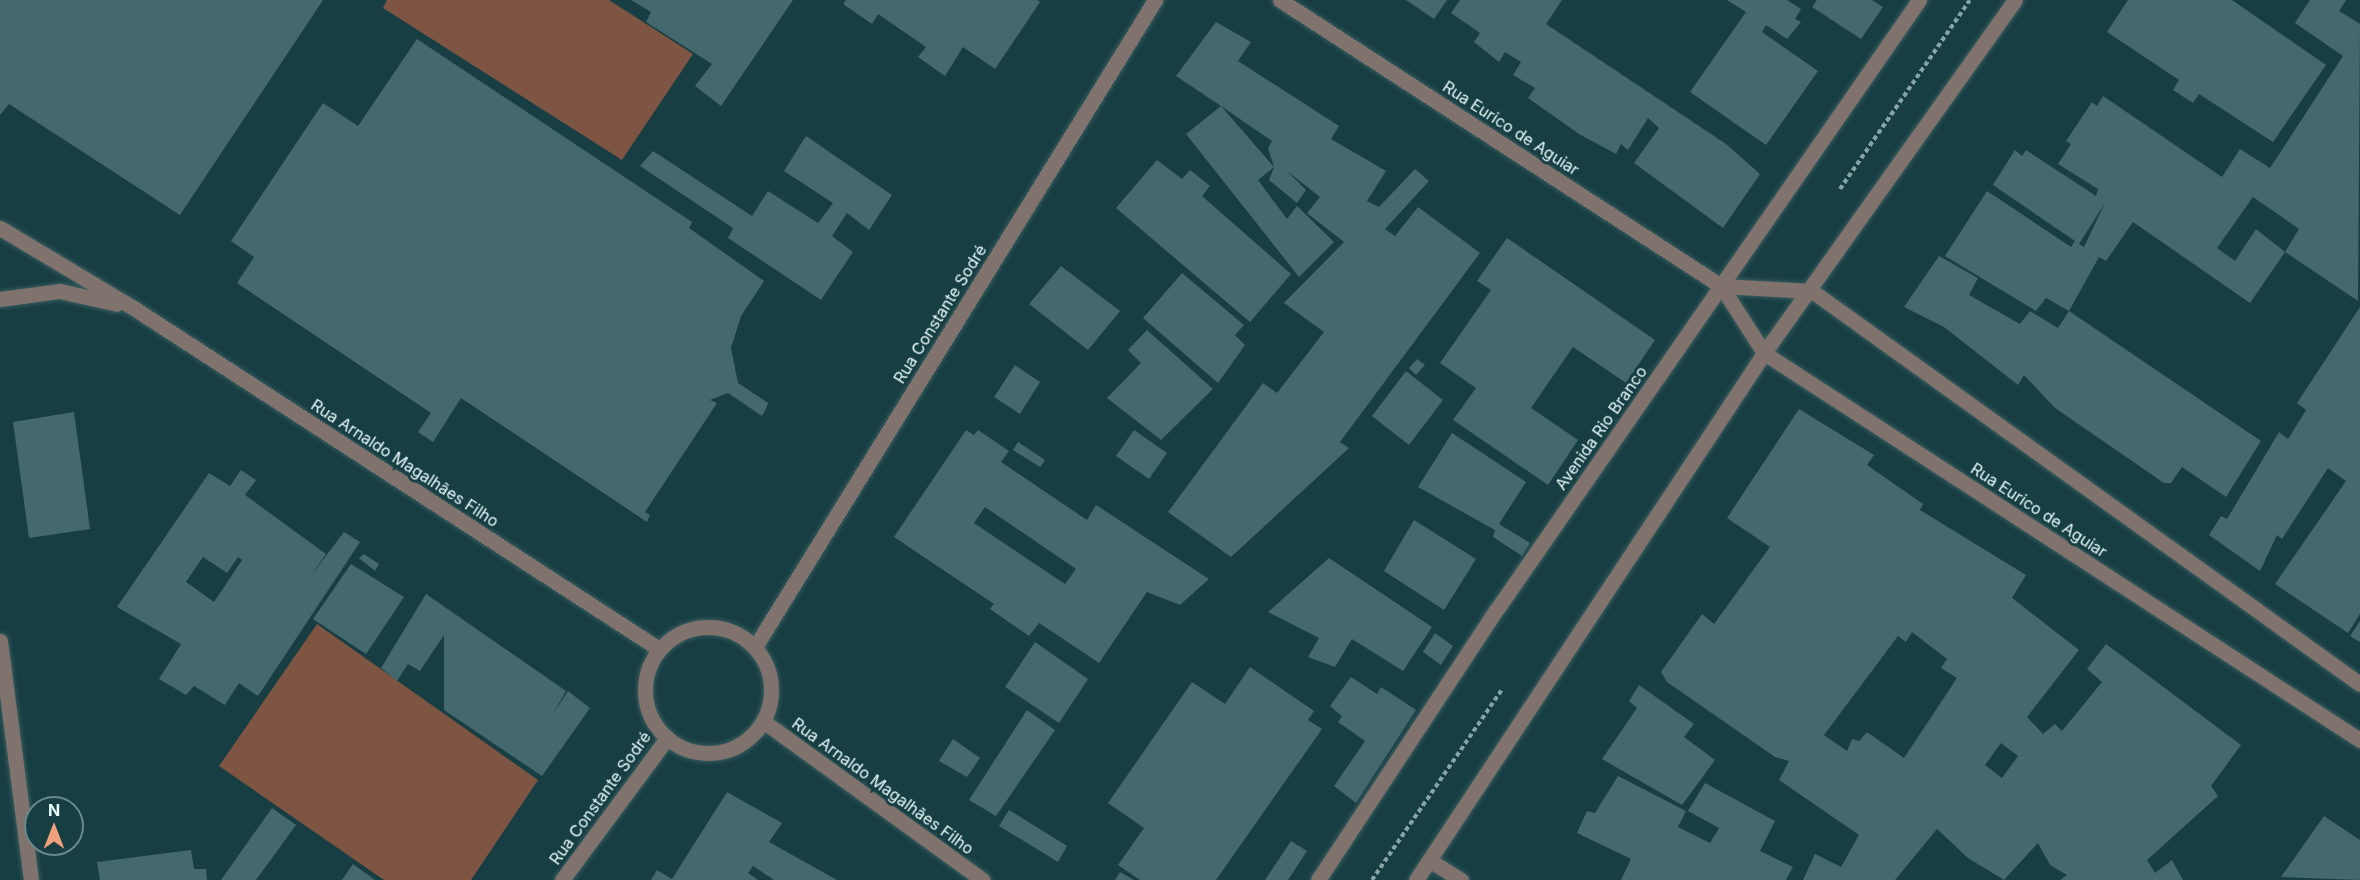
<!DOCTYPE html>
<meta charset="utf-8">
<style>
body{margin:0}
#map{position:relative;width:2360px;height:880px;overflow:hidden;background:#173e42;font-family:Inter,sans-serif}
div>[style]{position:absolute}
.green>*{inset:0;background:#7d5542}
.building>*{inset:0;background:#43696e}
.path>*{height:4px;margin-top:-2px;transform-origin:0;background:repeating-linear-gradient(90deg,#86a3a6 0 4.5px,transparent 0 7.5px)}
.roads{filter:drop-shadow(0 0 2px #385c60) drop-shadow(0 0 2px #385c60)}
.minor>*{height:15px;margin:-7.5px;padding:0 7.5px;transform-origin:7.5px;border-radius:7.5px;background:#80726c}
.minor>.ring{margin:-7.5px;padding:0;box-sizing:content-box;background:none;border:15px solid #80726c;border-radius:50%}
span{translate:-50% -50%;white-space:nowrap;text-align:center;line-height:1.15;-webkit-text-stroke:6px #173e42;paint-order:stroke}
.street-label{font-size:16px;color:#e5f9fc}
.north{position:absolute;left:24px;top:796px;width:60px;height:60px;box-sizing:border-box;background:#173e42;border:2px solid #69898c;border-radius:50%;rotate:0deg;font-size:16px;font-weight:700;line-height:24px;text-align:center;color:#e5f9fc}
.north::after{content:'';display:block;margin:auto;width:21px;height:27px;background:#f1a17c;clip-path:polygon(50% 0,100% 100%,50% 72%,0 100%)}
</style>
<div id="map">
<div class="green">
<div style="clip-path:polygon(387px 0,609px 0,693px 54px,622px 160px,383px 8px)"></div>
<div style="clip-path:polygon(317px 624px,538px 780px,471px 880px,384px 880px,219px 766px)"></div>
</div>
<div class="building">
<div style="clip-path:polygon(0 0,323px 0,180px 215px,9px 104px,0 115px)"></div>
<div style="clip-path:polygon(631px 0,793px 0,721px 106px,695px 86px,712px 64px,646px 22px,651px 12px)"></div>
<div style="clip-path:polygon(846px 0,1037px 0,1040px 2px,995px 69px,963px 47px,945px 76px,918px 57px,926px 47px,878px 14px,872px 24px,843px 4px)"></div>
<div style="clip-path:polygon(1406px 0,1447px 0,1434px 19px)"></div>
<div style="clip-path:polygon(1460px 0,1562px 0,1546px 24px,1726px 144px,1760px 174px,1723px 228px,1634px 163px,1659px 128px,1648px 118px,1628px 150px,1621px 144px,1616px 154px,1579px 134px,1528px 98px,1535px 88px,1513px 75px,1521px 62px,1505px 52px,1499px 62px,1474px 42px,1480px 33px,1451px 13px)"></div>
<div style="clip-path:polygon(1727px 0,1787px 0,1801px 9px,1795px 19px,1801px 22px,1787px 39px,1766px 25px,1762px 32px,1818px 71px,1766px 145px,1690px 92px,1746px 12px)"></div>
<div style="clip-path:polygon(1817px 0,1872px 0,1883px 7px,1861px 39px,1812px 7px)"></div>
<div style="clip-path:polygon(2128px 0,2232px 0,2326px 65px,2273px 142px,2199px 94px,2193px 103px,2173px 90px,2179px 80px,2107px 32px)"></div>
<div style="clip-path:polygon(evenodd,2310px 0,2346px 0,2339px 11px,2360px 24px,2358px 301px,2285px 252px,2250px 303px,2133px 222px,2106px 261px,2099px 257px,2069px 311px,2046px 298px,2036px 311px,1945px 256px,1987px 191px,2071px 247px,2075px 241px,1993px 185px,2015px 150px,2022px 156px,2026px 150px,2096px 196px,2098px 189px,2058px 164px,2071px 144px,2066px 141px,2092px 102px,2097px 106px,2103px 96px,2222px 177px,2240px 149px,2270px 168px,2343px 56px,2295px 23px,2310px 0,2253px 197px,2299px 229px,2285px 252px,2256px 229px,2235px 261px,2217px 248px,2253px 197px,2310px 0,2105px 203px,2084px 247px,2079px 244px,2105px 203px)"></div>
<div style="clip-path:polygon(1216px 22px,1251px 42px,1238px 61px,1339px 126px,1331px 139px,1386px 171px,1367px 201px,1379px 207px,1415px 169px,1429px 181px,1385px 229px,1395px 236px,1418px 207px,1480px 253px,1340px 442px,1349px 448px,1231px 557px,1168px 512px,1263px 383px,1277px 393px,1324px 332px,1284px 303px,1344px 242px,1307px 213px,1320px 197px,1287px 171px,1306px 190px,1297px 203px,1269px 180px,1274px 167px,1258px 180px,1287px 219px,1297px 206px,1334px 242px,1299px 277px,1186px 134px,1221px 106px,1274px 167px,1268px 148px,1272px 141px,1218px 104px,1176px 76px)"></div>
<div style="clip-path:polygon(417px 39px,692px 222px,689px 228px,764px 281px,741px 316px,731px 348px,738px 383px,768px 403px,766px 409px,762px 416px,728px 393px,710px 400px,717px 403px,645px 512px,650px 515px,647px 522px,461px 398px,433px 442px,418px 432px,431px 413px,237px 283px,254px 257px,231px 241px,323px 103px,358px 126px)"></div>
<div style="clip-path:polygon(806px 136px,892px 195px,869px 230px,847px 213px,832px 236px,853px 252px,821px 300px,728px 238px,733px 228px,640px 166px,653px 151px,752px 216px,768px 191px,818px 223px,833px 203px,784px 171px)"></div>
<div style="clip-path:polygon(1157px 160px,1182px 179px,1190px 170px,1210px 186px,1202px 196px,1291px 274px,1250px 322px,1116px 208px)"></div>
<div style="clip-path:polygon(1507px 238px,1655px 340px,1626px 383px,1573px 347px,1531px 408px,1578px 440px,1548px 485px,1453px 420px,1476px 388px,1440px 363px,1491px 290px,1477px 281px)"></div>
<div style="clip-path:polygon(1939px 256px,1978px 278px,1969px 295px,2020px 324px,2030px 311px,2058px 328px,2069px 311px,2261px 441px,2226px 497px,2182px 467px,2171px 483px,2164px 483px,2055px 408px,2024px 375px,2018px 385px,1944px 327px,1904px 307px)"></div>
<div style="clip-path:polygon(1061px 266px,1120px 311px,1088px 350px,1029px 304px)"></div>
<div style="clip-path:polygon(1182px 273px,1244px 325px,1235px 335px,1245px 345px,1218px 383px,1143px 318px)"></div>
<div style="clip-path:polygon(2360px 307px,2360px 614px,2348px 633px,2275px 584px,2346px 481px,2328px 468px,2282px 539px,2277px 535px,2260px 571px,2209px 535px,2221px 516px,2227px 519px,2279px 432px,2288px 439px,2306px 410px,2297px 403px)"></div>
<div style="clip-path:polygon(1147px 330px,1213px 389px,1161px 440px,1107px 398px,1141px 363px,1128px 350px)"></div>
<div style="clip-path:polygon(1417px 359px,1425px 365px,1416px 375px,1409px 368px)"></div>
<div style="clip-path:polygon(1015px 365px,1040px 382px,1020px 414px,994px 397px)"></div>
<div style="clip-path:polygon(1406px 371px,1443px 400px,1409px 445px,1372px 416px)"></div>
<div style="clip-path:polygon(evenodd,1799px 409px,1874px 455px,1867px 465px,1923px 504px,1920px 510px,2026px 575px,2012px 598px,2079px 650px,2027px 717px,2043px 734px,2055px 724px,2062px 731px,2102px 682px,2087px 669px,2106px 644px,2241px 745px,2211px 786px,2218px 796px,2147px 860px,2155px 873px,2172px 860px,2183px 880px,2060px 880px,2067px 875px,2050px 865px,2038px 843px,2004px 880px,1968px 858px,1937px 829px,1895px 880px,1803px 880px,1815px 854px,1841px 867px,1859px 835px,1779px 780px,1789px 761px,1775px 757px,1667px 682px,1661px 672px,1702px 614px,1714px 624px,1770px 547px,1727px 518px,1799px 409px,1912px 632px,1947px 659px,1941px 668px,1957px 678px,1904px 758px,1867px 732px,1859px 741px,1852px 739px,1847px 751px,1824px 735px,1898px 636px,1906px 642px,1912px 632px,1799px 409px,2001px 743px,2018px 756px,2002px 778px,1985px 765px,2001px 743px)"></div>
<div style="clip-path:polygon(74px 412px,90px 529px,29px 538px,13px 422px)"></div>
<div style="clip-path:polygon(evenodd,966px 430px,974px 435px,978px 430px,1009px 451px,1001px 462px,1087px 520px,1096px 505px,1209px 579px,1180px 605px,1147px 592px,1099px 663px,1039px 623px,1029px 636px,990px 609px,994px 604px,894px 537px,966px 430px,985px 507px,1076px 569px,1065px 584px,974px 523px,985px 507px)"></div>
<div style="clip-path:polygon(1134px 430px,1167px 453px,1149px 479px,1116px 456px)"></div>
<div style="clip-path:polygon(1452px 433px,1526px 482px,1499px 524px,1530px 543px,1522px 556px,1493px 537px,1495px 530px,1418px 487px)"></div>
<div style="clip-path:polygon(1018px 442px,1045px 460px,1040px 467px,1013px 450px)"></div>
<div style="clip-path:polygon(evenodd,241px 470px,256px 480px,245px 495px,326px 554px,310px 577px,344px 532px,360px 542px,258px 696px,239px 683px,225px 705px,194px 686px,186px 695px,159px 679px,181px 644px,117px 607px,209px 473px,230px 486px,241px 470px,203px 557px,227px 573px,238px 557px,242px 560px,214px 602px,186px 582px,203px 557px)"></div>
<div style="clip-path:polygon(1414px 520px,1476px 559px,1444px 610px,1384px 571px)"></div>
<div style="clip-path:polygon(364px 554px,379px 564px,375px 571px,359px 558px)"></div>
<div style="clip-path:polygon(1329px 558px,1432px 627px,1403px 671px,1352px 639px,1335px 667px,1308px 657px,1319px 638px,1268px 612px)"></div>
<div style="clip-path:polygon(351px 564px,404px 597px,366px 654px,313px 619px)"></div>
<div style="clip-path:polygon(426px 594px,566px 691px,553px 714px,568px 691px,590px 708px,542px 776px,444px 710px,444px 635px,420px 671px,408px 664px,397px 681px,381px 668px)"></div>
<div style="clip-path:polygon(2360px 621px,2360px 642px,2350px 636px)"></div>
<div style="clip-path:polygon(1435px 633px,1453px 646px,1441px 665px,1423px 652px)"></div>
<div style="clip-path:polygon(1035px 642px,1088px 679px,1059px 723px,1005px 687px)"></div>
<div style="clip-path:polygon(1250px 667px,1314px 711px,1308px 720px,1322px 729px,1216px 880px,1140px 880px,1118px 865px,1144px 828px,1108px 803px,1192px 682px,1225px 704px)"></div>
<div style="clip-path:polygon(1351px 677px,1377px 694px,1381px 687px,1416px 710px,1356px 803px,1334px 786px,1365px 741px,1338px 722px,1342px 716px,1330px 706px)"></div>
<div style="clip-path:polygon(1639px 685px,1694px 724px,1684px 737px,1715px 760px,1682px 805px,1602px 759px,1637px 708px,1629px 701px)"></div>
<div style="clip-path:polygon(1027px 710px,1055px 730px,996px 816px,969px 800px)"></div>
<div style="clip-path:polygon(953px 739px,980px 758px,967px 777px,939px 761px)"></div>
<div style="clip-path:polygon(1618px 776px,1686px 811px,1678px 827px,1710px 843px,1719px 828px,1688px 811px,1705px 783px,1775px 821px,1760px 851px,1793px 867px,1786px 880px,1621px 880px,1631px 859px,1577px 833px,1587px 811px,1595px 813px)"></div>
<div style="clip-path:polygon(727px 792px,782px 823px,769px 842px,837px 880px,774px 880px,753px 866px,748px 873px,758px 880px,651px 880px,657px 870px,672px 879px)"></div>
<div style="clip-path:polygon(272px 808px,296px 825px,256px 880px,221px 880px)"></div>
<div style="clip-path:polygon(1009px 810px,1067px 846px,1058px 862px,999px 826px)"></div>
<div style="clip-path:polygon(2324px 816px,2360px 840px,2360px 880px,2281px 877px)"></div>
<div style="clip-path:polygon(1291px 841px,1307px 851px,1288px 880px,1265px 880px)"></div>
<div style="clip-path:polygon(191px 850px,194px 869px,206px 869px,207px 880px,100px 880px,97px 862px)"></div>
<div style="clip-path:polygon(353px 864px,375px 880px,342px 880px)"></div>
<div style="clip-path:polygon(1120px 872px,1134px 880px,1115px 880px)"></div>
</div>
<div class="path">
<div style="left:1840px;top:189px;width:229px;rotate:-55.5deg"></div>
<div style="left:1372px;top:880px;width:232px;rotate:-55.7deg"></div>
</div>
<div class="roads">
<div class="minor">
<div style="left:1280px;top:0;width:526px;rotate:32.96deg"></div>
<div style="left:1721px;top:286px;width:80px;rotate:57.3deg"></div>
<div style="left:1764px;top:353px;width:711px;rotate:33deg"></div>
<div style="left:0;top:228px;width:154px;rotate:30.9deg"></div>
<div style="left:132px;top:307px;width:628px;rotate:32.98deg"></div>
<div style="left:1721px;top:286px;width:91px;rotate:3.1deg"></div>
<div style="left:1812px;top:291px;width:674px;rotate:35.65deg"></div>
<div style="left:0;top:299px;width:61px;rotate:-7.6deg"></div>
<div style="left:60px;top:291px;width:58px;rotate:12.8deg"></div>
<div class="ring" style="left:645px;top:627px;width:111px;height:111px"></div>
<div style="left:0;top:641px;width:241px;rotate:82.6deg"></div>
<div style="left:755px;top:647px;width:761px;rotate:-58.27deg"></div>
<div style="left:763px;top:721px;width:271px;rotate:35.9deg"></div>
<div style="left:1429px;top:860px;width:38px;rotate:32deg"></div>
<div style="left:562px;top:880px;width:177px;rotate:-53.5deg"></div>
<div style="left:1318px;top:880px;width:325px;rotate:-56.6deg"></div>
<div style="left:1497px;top:609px;width:741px;rotate:-55.28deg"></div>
<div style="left:1416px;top:880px;width:632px;rotate:-56.56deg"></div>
<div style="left:1764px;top:353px;width:433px;rotate:-54.6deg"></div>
</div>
</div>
<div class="street-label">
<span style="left:1511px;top:128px;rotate:33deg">Rua Eurico de Aguiar</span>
<span style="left:940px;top:314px;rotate:-58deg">Rua Constante Sodré</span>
<span style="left:1601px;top:428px;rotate:-55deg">Avenida Rio Branco</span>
<span style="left:405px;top:463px;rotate:33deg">Rua Arnaldo Magalhães Filho</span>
<span style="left:2039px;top:510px;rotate:33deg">Rua Eurico de Aguiar</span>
<span style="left:883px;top:786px;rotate:36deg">Rua Arnaldo Magalhães Filho</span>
<span style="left:600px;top:798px;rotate:-54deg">Rua Constante Sodré</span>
</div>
<div class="north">N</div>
</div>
